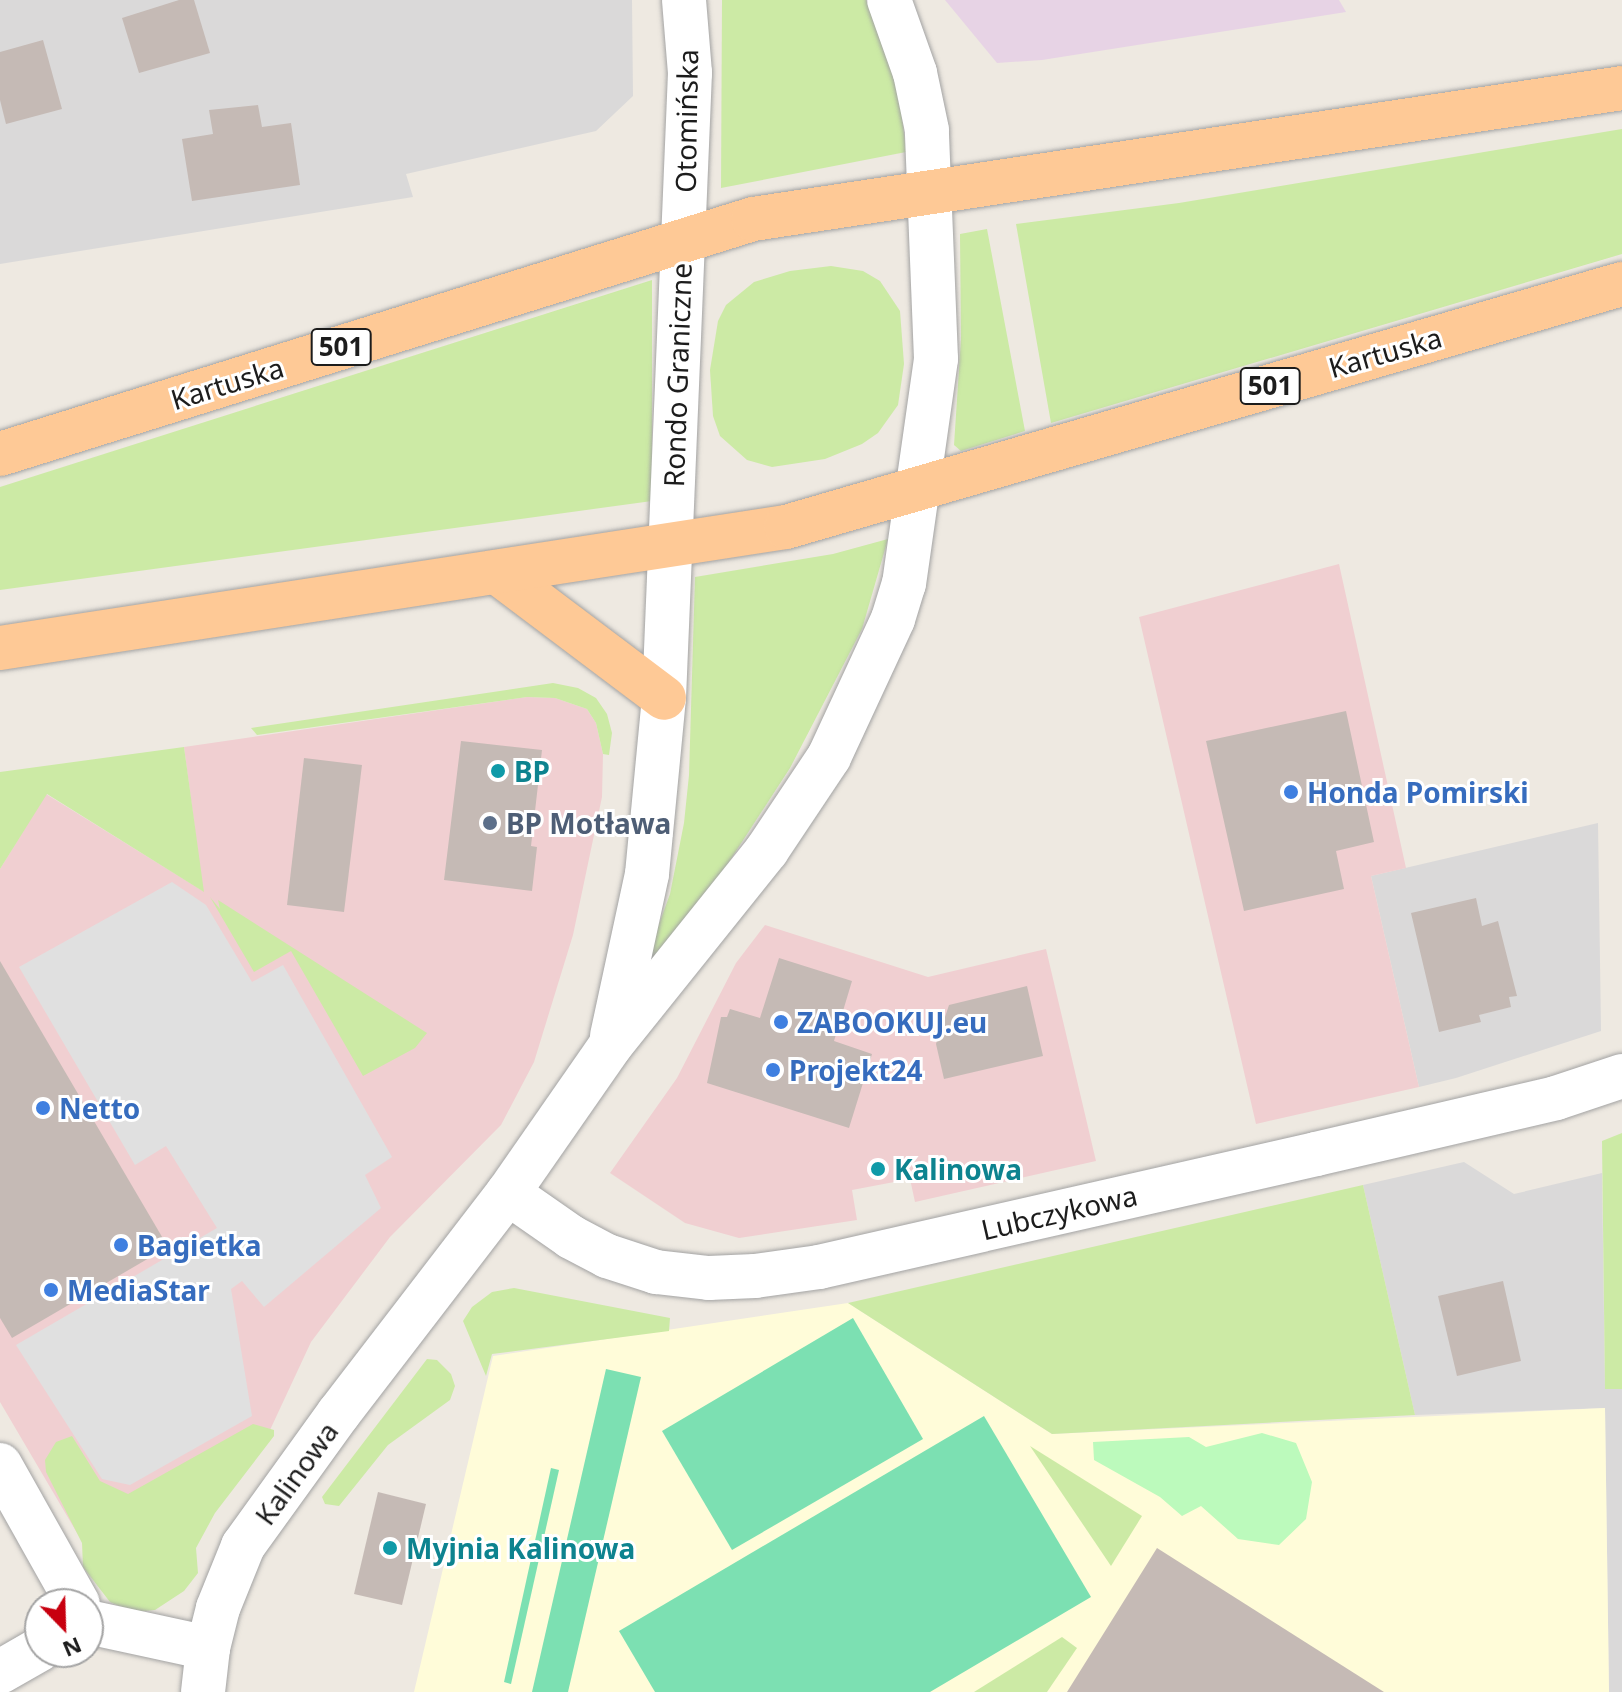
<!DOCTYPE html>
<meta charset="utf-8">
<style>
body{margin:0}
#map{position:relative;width:1622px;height:1692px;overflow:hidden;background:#eee9e1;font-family:"Noto Sans",sans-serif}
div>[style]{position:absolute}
.residential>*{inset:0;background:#dad9d9}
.commercial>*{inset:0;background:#f0cfd1}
.industrial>*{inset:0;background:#e7d3e5}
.education>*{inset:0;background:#fffcd9}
.grass>*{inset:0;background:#cceaa5}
.park>*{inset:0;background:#bcfabc}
.pitch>*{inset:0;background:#7ce0b2}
.parking>*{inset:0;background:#e0e0e0}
.building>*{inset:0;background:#c5bab5}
.roads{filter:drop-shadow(0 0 2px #a3a3a3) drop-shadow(0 0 2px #a3a3a3)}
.minor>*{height:44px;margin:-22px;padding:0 22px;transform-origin:22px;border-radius:22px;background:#fff}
.major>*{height:44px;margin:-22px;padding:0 22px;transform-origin:22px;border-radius:22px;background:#fec996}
.dots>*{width:22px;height:22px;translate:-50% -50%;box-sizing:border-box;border:4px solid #fff;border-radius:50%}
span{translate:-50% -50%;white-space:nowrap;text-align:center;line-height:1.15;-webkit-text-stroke:6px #fff;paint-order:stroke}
.shield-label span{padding:2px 6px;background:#fff;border:2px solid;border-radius:6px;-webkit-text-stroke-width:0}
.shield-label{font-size:26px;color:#1c1c1c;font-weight:700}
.street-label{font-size:28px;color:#1c1c1c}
.culture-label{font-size:28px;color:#0d838f;font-weight:700}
.left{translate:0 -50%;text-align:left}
.shop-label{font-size:28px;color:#366cbe;font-weight:700}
.service-label{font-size:28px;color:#4e5e75;font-weight:700}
.north{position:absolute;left:24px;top:1588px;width:80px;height:80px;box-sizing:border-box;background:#fff;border:2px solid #a4a4a4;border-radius:50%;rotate:157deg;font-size:22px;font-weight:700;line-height:32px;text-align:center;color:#1c1c1c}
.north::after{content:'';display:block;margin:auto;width:28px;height:36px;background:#c8000f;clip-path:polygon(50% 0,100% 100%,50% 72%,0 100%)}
</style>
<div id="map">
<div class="residential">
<div style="clip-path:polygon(0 0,632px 0,633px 96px,596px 131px,406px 174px,413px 197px,0 264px)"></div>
<div style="clip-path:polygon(1598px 823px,1601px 1031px,1456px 1078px,1419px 1087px,1371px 876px)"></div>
<div style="clip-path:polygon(1464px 1162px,1514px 1194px,1602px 1173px,1605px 1389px,1622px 1389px,1622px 1692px,1609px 1692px,1605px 1408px,1415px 1415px,1363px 1185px)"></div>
</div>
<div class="commercial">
<div style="clip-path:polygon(1339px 564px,1406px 868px,1371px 876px,1419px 1087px,1256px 1124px,1139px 617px)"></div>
<div style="clip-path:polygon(527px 697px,555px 698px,587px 709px,596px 723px,603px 754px,602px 797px,573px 935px,534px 1062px,501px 1125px,390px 1237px,311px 1342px,270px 1430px,80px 1538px,0 1402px,0 869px,46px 794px,203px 891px,184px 747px)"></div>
<div style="clip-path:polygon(765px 925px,928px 977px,1046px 949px,1096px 1161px,915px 1202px,910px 1179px,852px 1190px,857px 1220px,739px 1238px,685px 1223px,610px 1173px,677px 1078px,736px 963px)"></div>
</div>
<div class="industrial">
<div style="clip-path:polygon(945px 0,1339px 0,1346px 12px,1042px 60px,997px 63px)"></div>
</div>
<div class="education">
<div style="clip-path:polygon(848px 1303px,1052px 1434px,1605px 1408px,1609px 1692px,414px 1692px,493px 1356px)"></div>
</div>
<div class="grass">
<div style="clip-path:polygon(722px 0,866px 0,898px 80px,906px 152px,721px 188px)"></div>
<div style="clip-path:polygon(1622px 129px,1622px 254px,1051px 423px,1016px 224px,1179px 203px)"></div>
<div style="clip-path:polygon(987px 229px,1025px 431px,961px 451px,954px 445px,961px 339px,960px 234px)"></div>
<div style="clip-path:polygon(831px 266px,863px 271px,880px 281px,900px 311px,904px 364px,898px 405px,878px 433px,862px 444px,825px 459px,772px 467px,747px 460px,720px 436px,713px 416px,710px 370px,718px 321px,726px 305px,754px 282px,790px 271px)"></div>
<div style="clip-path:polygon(652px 280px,652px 501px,0 590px,0 487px)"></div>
<div style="clip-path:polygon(888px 539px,862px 629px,790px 768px,655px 976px,643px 968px,670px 894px,684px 823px,689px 775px,695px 577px,833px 554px)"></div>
<div style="clip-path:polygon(553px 683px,578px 688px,596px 698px,607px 714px,612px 733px,609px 755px,603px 754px,596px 723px,587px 709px,555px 698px,527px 697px,257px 735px,251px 728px)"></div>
<div style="clip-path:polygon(184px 747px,204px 892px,47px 794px,0 869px,0 772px)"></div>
<div style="clip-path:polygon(210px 897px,220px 909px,218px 900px,427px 1033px,415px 1048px,363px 1076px,291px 951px,254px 972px)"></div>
<div style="clip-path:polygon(1622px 1133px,1622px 1389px,1605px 1389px,1602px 1141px)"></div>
<div style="clip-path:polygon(1363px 1185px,1415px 1415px,1052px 1434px,848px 1303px)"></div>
<div style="clip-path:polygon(514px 1288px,670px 1318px,669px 1331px,492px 1354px,486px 1376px,463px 1321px,472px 1307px,492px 1292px)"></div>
<div style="clip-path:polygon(427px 1359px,437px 1360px,451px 1374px,455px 1386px,450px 1400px,388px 1445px,339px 1506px,325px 1504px,322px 1497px)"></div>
<div style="clip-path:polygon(253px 1424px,274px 1430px,274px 1436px,215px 1513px,196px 1548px,198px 1573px,184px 1591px,155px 1610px,133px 1612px,110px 1602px,83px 1567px,82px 1543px,46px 1472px,45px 1460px,56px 1442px,72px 1436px,100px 1481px,128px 1494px)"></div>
<div style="clip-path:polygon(1030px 1446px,1142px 1516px,1111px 1566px)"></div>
<div style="clip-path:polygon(1062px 1637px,1077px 1648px,1047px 1692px,974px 1692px)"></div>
</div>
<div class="park">
<div style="clip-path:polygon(1262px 1433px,1296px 1443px,1312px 1482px,1306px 1519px,1279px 1545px,1238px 1539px,1201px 1506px,1182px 1516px,1160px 1497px,1094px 1460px,1093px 1442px,1189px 1437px,1206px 1447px)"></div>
</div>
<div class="pitch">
<div style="clip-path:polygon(853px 1318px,923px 1439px,732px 1550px,662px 1431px)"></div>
<div style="clip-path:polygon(606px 1369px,641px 1377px,568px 1692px,532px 1692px)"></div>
<div style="clip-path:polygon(984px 1416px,1091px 1597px,930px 1692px,655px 1692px,619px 1631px)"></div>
<div style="clip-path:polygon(551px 1468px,559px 1470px,511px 1684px,504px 1682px)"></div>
</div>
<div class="parking">
<div style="clip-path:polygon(172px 882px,206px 905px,252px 982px,283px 965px,392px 1157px,365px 1175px,381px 1208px,264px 1307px,242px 1281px,231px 1289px,252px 1416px,130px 1485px,102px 1479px,16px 1345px,217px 1228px,166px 1146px,135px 1165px,19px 967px)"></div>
</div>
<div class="building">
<div style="clip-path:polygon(179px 0,194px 0,210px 53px,139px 73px,122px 18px)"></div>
<div style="clip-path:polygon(43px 40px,62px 109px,6px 124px,0 100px,0 52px)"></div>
<div style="clip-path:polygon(258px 105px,262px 127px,291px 123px,300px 185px,192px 201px,182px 139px,213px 134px,209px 110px)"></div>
<div style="clip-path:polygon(1346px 711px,1374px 842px,1336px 851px,1344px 889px,1244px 911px,1206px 741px)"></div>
<div style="clip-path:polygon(461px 741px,542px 750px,531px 846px,537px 847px,532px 891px,444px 880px)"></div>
<div style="clip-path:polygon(304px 758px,362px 765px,344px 912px,287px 905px)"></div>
<div style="clip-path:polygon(1476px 898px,1482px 926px,1498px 921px,1517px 996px,1509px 997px,1511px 1007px,1479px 1015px,1481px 1022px,1439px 1032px,1411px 913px)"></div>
<div style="clip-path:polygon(779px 958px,852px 981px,834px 1041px,872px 1054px,849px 1128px,707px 1083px,721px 1017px,727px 1017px,730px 1009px,760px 1018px)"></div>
<div style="clip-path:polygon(0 961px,168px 1247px,12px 1338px,0 1318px)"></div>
<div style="clip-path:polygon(1027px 986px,1043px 1056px,944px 1079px,936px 1044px,949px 1005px)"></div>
<div style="clip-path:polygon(1503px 1281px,1521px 1361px,1457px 1376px,1438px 1296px)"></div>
<div style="clip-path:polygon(378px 1492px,426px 1504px,402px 1605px,354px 1594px)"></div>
<div style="clip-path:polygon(1157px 1548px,1384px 1692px,1067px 1692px)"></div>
</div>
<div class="roads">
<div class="minor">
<div style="left:612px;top:1036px;width:166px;rotate:-77.8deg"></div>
<div style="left:647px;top:874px;width:177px;rotate:-84.5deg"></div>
<div style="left:664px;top:698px;width:626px;rotate:-87.62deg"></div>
<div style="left:690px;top:73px;width:73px;rotate:-94.7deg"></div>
<div style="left:508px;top:1193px;width:77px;rotate:34.9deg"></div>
<div style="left:571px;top:1237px;width:41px;rotate:27.8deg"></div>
<div style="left:607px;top:1256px;width:52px;rotate:18.1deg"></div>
<div style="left:656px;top:1272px;width:53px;rotate:6.5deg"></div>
<div style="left:709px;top:1278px;width:46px;rotate:-2.5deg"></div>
<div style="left:755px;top:1276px;width:65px;rotate:-8deg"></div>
<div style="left:819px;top:1267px;width:510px;rotate:-12.81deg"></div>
<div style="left:1316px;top:1154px;width:246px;rotate:-13.1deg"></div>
<div style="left:1556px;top:1098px;width:70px;rotate:-18.4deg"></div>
<div style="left:0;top:1465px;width:159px;rotate:60.7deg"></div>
<div style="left:88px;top:1622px;width:123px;rotate:12.2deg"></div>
<div style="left:0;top:1672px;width:46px;rotate:-29.9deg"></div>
<div style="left:203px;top:1692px;width:44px;rotate:-83.5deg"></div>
<div style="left:208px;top:1648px;width:41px;rotate:-76deg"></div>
<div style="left:218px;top:1608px;width:67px;rotate:-68deg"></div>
<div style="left:243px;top:1546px;width:164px;rotate:-54.2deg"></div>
<div style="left:339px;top:1413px;width:277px;rotate:-52.5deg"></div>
<div style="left:508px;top:1193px;width:179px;rotate:-55.2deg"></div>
<div style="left:610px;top:1046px;width:251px;rotate:-51.3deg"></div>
<div style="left:767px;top:850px;width:112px;rotate:-56.3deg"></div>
<div style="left:829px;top:757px;width:152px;rotate:-65.1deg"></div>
<div style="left:893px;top:619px;width:37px;rotate:-73deg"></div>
<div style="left:904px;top:584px;width:227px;rotate:-81.9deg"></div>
<div style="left:936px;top:359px;width:229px;rotate:-92.3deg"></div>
<div style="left:927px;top:130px;width:58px;rotate:-101.9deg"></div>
<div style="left:915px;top:73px;width:77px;rotate:-109.6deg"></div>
</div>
<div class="major">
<div style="left:0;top:454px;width:789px;rotate:-17.33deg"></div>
<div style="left:753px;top:219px;width:879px;rotate:-8.57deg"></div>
<div style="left:497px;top:572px;width:209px;rotate:37deg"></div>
<div style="left:0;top:648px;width:795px;rotate:-8.75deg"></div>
<div style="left:786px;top:527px;width:871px;rotate:-16.21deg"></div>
</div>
</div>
<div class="dots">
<div style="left:498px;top:771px;background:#0f9aa8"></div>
<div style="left:1291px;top:792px;background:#3f7fe0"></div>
<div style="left:490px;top:823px;background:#5c6f8a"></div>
<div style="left:781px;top:1022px;background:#3f7fe0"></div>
<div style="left:773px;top:1070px;background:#3f7fe0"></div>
<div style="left:43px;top:1108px;background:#3f7fe0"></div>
<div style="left:878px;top:1169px;background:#0f9aa8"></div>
<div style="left:121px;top:1245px;background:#3f7fe0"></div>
<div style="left:51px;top:1290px;background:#3f7fe0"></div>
<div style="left:390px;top:1548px;background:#0f9aa8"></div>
</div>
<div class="shield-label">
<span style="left:341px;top:347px">501</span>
<span style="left:1270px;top:386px">501</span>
</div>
<div class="street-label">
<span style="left:686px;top:121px;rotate:-89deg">Otomińska</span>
<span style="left:1385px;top:352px;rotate:-16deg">Kartuska</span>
<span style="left:677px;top:375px;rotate:-88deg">Rondo Graniczne</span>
<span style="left:227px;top:383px;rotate:-17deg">Kartuska</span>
<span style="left:1059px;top:1212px;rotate:-13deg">Lubczykowa</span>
<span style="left:296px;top:1473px;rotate:-54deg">Kalinowa</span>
</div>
<div class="culture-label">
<span class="left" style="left:514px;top:771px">BP</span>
<span class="left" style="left:894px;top:1169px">Kalinowa</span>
<span class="left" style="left:406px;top:1548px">Myjnia Kalinowa</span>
</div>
<div class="shop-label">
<span class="left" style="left:1307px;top:792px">Honda Pomirski</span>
<span class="left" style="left:797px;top:1022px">ZABOOKUJ.eu</span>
<span class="left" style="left:789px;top:1070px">Projekt24</span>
<span class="left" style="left:59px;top:1108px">Netto</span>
<span class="left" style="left:137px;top:1245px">Bagietka</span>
<span class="left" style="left:67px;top:1290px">MediaStar</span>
</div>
<div class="service-label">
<span class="left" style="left:506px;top:823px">BP Motława</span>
</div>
<div class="north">N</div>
</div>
